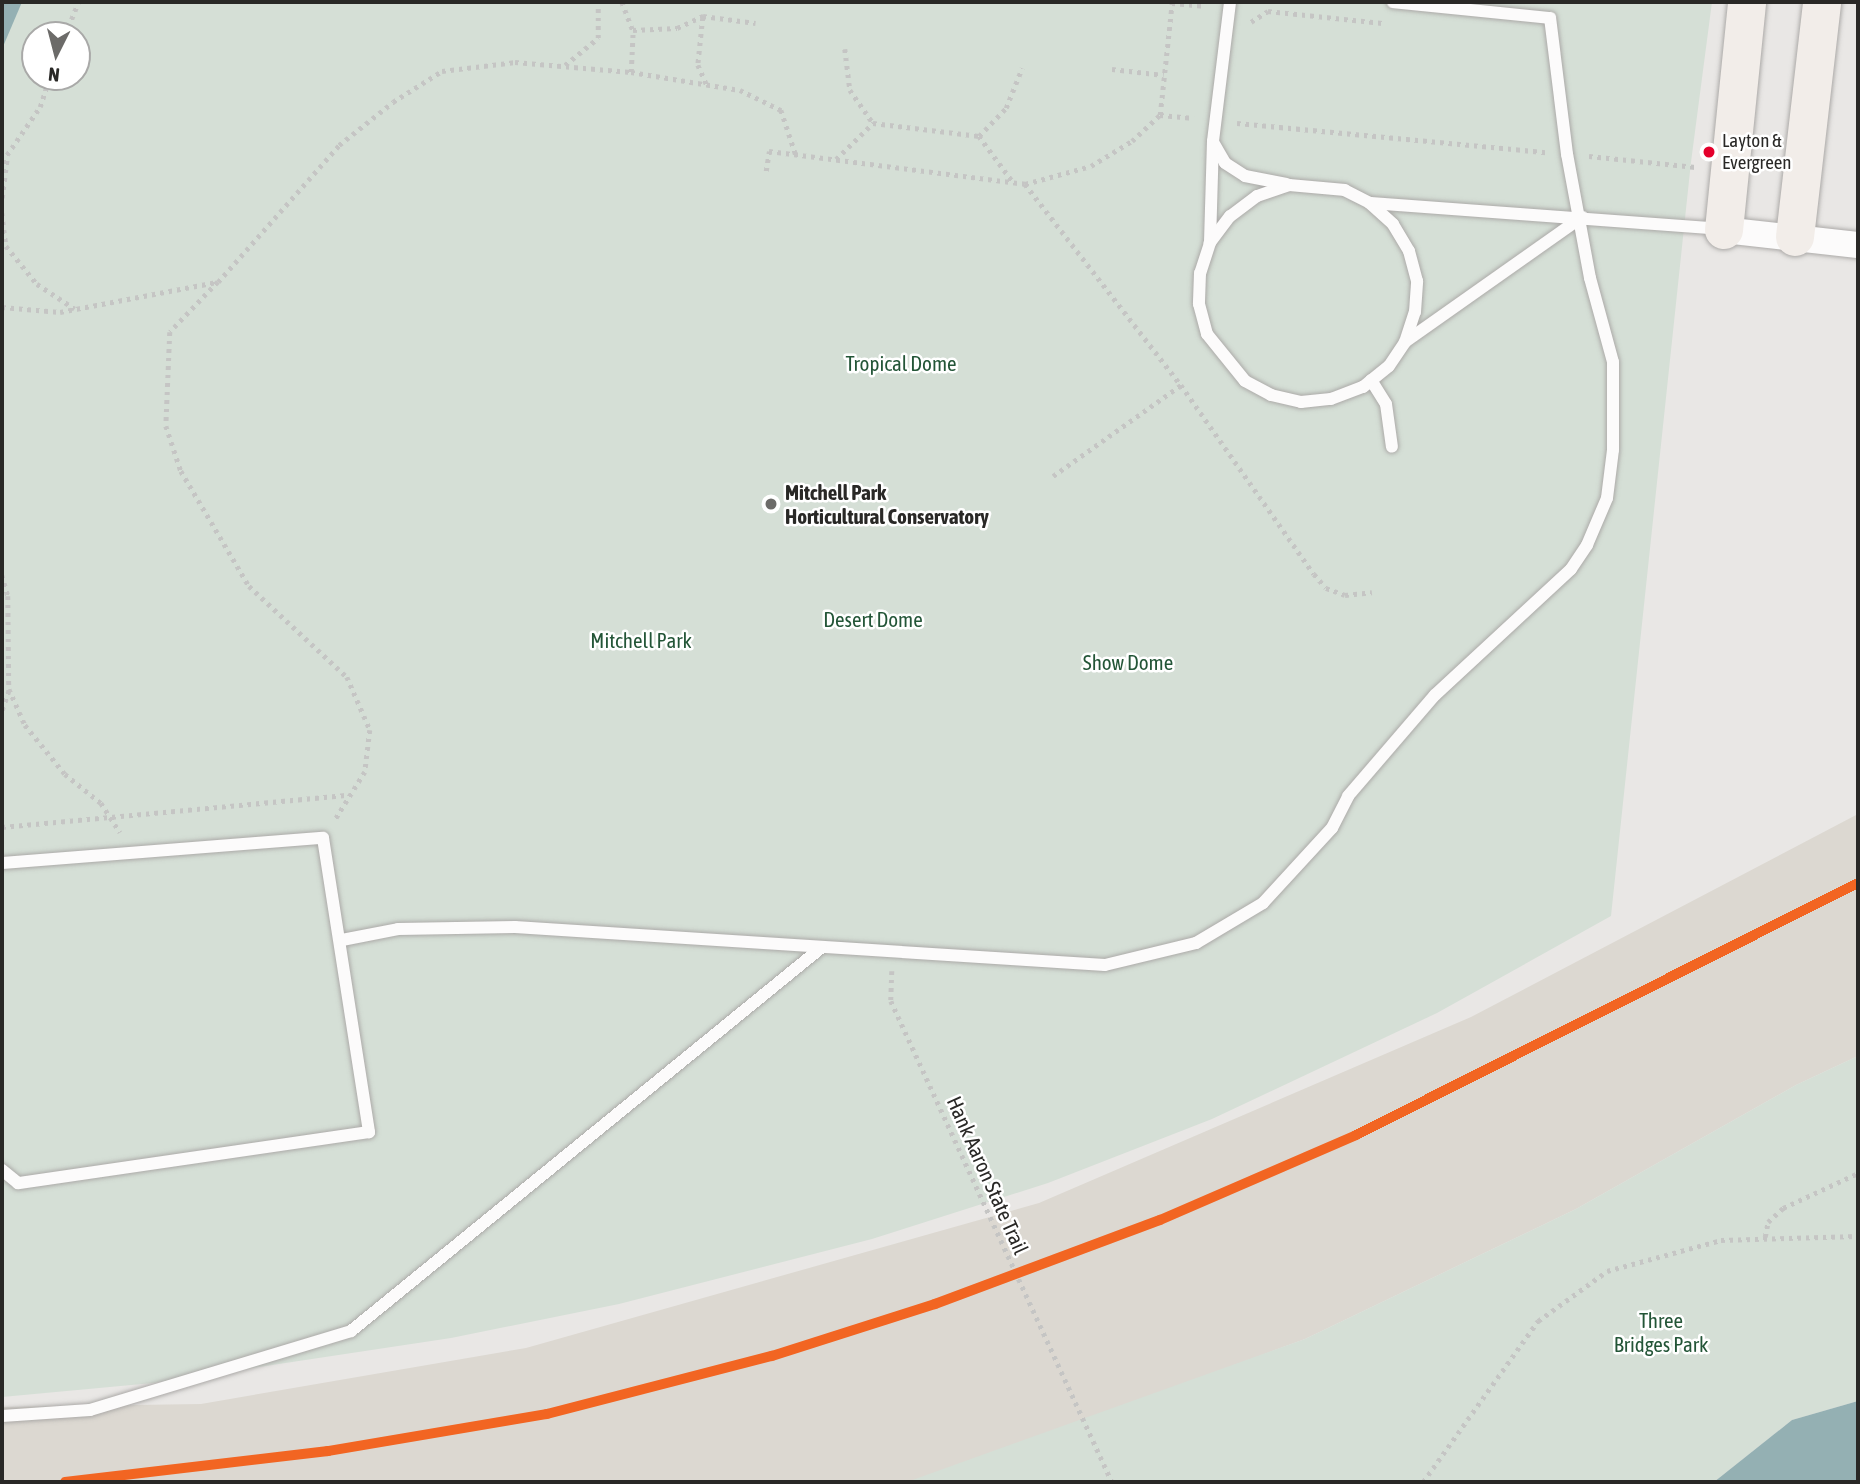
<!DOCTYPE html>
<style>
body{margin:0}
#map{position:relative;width:1860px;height:1484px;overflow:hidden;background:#e9e7e5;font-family:"Asap Condensed",sans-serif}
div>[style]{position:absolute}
.built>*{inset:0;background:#dcd8d1}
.green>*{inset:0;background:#d5dfd6}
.water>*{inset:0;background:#94b0b3}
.path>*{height:4.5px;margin-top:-2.25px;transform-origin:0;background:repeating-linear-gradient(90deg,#c5c5c4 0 3.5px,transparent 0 8.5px)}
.roads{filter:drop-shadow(0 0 2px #acaaa8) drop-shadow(0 0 2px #acaaa8)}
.service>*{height:12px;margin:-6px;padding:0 6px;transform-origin:6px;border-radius:6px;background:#fcfbfb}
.minor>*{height:26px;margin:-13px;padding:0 13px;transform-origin:13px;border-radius:13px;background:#fcfbfb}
.primary>*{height:38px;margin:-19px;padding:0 19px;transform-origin:19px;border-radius:19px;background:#f2ede9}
.rail-1>*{height:10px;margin:-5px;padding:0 5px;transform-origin:5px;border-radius:5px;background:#f26522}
.dots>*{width:19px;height:19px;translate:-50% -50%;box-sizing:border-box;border:4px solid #fff;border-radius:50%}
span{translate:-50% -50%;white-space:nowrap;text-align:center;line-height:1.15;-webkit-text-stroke:5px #fff;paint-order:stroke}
.bus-label{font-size:19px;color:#292826}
.left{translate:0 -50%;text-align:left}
.park-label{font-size:21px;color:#235537}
.poi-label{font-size:21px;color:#292826;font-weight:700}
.street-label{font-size:21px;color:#292826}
.frame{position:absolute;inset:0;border:4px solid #292826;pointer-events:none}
.north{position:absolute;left:21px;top:21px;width:70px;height:70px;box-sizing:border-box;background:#fff;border:2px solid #a9a9a8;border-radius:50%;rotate:186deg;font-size:19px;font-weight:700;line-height:28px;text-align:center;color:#292826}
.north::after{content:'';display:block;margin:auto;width:24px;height:32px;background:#6c6b69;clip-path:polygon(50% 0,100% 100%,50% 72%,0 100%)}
</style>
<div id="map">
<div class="built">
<div style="clip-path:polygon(1858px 814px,1858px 1056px,1796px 1085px,1576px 1209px,1305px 1339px,946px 1471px,907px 1482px,2px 1482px,2px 1407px,201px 1404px,526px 1348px,1039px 1203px,1471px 1017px)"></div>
</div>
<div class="green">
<div style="clip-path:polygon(evenodd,2px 2px,1712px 2px,1691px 162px,1611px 916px,1437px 1013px,1212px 1119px,1048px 1183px,872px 1239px,619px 1304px,451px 1338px,153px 1383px,2px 1397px,2px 2px,35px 35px,77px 35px,77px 77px,35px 77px,35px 35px)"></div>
<div style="clip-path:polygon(1858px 1056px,1858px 1401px,1792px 1420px,1714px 1482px,907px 1482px,1305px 1339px,1576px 1209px,1796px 1085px)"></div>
</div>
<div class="water">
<div style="clip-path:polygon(2px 2px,22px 2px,2px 49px)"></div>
<div style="clip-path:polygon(1858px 1401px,1858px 1482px,1714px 1482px,1792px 1420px)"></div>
</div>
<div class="path">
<div style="left:622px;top:2px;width:30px;rotate:69deg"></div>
<div style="left:1172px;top:3px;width:34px;rotate:5deg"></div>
<div style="left:703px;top:17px;width:48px;rotate:95.9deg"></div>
<div style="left:698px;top:65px;width:22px;rotate:66deg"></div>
<div style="left:1251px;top:22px;width:20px;rotate:-33deg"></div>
<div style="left:1268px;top:11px;width:115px;rotate:6deg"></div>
<div style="left:65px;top:35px;width:35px;rotate:-68deg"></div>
<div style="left:845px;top:49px;width:41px;rotate:83deg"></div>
<div style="left:850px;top:90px;width:40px;rotate:55.1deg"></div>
<div style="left:565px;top:65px;width:43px;rotate:-39.3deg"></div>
<div style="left:598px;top:38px;width:36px;rotate:-90deg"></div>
<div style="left:1112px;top:69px;width:52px;rotate:6.6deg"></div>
<div style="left:631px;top:72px;width:42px;rotate:-87.3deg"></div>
<div style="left:633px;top:30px;width:44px;rotate:-2.6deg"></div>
<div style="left:677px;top:28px;width:29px;rotate:-25deg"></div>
<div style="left:703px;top:16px;width:53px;rotate:7.5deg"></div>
<div style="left:1160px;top:115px;width:34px;rotate:5deg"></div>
<div style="left:1237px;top:123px;width:310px;rotate:5.4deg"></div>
<div style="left:979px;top:136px;width:39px;rotate:-46deg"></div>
<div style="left:1006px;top:108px;width:43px;rotate:-68.2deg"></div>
<div style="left:1589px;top:156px;width:107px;rotate:5.9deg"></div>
<div style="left:836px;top:159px;width:52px;rotate:-44.2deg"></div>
<div style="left:873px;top:123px;width:107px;rotate:7deg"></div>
<div style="left:979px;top:136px;width:57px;rotate:53.5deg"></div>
<div style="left:2px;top:162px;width:67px;rotate:-55.4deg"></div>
<div style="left:40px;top:107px;width:32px;rotate:-72deg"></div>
<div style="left:766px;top:171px;width:20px;rotate:-81deg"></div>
<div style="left:769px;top:151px;width:258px;rotate:7.3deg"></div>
<div style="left:1025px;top:184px;width:68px;rotate:-15.3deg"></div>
<div style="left:1091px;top:166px;width:48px;rotate:-31.4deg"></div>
<div style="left:1132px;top:141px;width:38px;rotate:-43deg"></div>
<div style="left:1160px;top:115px;width:114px;rotate:-83.9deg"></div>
<div style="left:1025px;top:184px;width:254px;rotate:52.2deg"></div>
<div style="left:1181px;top:385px;width:231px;rotate:54.9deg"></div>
<div style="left:1314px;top:574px;width:18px;rotate:49deg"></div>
<div style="left:1326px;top:588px;width:20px;rotate:20deg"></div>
<div style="left:1345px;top:595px;width:27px;rotate:-6deg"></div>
<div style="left:2px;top:198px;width:40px;rotate:-82.9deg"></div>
<div style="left:2px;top:213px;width:33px;rotate:83deg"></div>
<div style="left:6px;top:246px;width:49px;rotate:50.8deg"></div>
<div style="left:37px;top:284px;width:45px;rotate:33.3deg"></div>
<div style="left:218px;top:282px;width:69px;rotate:133.8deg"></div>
<div style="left:170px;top:332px;width:94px;rotate:92.4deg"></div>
<div style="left:166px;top:426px;width:47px;rotate:71.6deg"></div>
<div style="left:181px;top:471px;width:134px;rotate:59.4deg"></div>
<div style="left:249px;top:586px;width:134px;rotate:42.9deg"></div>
<div style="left:347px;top:677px;width:58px;rotate:66.5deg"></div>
<div style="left:370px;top:730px;width:42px;rotate:96.8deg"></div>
<div style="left:365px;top:772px;width:57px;rotate:122deg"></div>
<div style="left:2px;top:307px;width:58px;rotate:4.9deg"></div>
<div style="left:60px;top:312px;width:161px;rotate:-10.8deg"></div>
<div style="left:218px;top:282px;width:183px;rotate:-48.5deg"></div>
<div style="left:339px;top:145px;width:69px;rotate:-38.5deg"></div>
<div style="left:393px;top:102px;width:58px;rotate:-32.3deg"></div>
<div style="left:442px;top:71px;width:74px;rotate:-7deg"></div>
<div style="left:515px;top:62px;width:116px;rotate:4.9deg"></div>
<div style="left:631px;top:72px;width:110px;rotate:9.4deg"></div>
<div style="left:740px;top:90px;width:46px;rotate:26deg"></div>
<div style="left:781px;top:110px;width:47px;rotate:71.6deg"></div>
<div style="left:1053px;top:476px;width:157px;rotate:-35.4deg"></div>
<div style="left:2px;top:575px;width:22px;rotate:74deg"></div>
<div style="left:8px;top:596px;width:93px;rotate:89.4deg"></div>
<div style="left:9px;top:689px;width:39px;rotate:66deg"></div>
<div style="left:25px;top:725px;width:63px;rotate:50.8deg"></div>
<div style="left:65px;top:774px;width:46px;rotate:38.9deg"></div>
<div style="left:101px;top:803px;width:35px;rotate:57deg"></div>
<div style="left:2px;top:710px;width:21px;rotate:-71deg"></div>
<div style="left:2px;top:827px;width:348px;rotate:-5.3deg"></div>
<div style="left:892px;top:971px;width:30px;rotate:92deg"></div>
<div style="left:891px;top:1001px;width:529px;rotate:65.32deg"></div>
<div style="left:1765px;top:1237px;width:15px;rotate:-79deg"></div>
<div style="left:1768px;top:1222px;width:21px;rotate:-43deg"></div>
<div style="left:1783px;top:1208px;width:83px;rotate:-25deg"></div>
<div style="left:1423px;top:1482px;width:198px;rotate:-54.5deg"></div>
<div style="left:1538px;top:1321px;width:85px;rotate:-35.9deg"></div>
<div style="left:1607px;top:1271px;width:118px;rotate:-15.2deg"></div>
<div style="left:1721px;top:1240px;width:137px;rotate:-1.7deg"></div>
</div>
<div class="roads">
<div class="service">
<div style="left:1213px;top:142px;width:24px;rotate:60deg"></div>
<div style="left:1225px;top:163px;width:24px;rotate:33deg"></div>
<div style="left:1245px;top:176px;width:42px;rotate:11deg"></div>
<div style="left:1370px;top:203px;width:351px;rotate:4.2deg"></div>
<div style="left:1210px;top:242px;width:101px;rotate:-88.3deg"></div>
<div style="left:1213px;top:141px;width:140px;rotate:-83deg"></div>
<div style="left:1405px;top:342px;width:32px;rotate:-72deg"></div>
<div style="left:1415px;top:312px;width:31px;rotate:-86deg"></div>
<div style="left:1417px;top:281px;width:31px;rotate:-105deg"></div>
<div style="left:1409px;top:251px;width:31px;rotate:-121deg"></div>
<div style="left:1393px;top:224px;width:31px;rotate:-138deg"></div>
<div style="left:1370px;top:203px;width:28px;rotate:-153deg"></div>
<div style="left:1345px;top:190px;width:56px;rotate:-174.9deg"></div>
<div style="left:1289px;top:185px;width:34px;rotate:161deg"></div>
<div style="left:1257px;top:196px;width:34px;rotate:143deg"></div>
<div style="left:1230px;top:216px;width:34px;rotate:127deg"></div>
<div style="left:1210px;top:243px;width:32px;rotate:108deg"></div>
<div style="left:1200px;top:273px;width:31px;rotate:92deg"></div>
<div style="left:1199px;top:304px;width:31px;rotate:75deg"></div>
<div style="left:1207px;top:334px;width:60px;rotate:51deg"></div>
<div style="left:1245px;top:381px;width:30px;rotate:28deg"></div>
<div style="left:1271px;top:395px;width:31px;rotate:13deg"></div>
<div style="left:1301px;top:402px;width:30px;rotate:-6deg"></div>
<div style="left:1331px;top:399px;width:34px;rotate:-21deg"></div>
<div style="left:1363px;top:387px;width:33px;rotate:-39deg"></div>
<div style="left:1389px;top:366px;width:29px;rotate:-56deg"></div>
<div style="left:1405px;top:342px;width:217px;rotate:-35.2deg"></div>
<div style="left:1371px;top:380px;width:28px;rotate:58deg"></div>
<div style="left:1386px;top:404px;width:43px;rotate:82.1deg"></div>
<div style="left:2px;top:863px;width:322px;rotate:-4.5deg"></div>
<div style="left:323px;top:838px;width:298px;rotate:81.1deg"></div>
<div style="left:369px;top:1132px;width:355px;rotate:171.7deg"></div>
<div style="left:18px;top:1183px;width:21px;rotate:-141deg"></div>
<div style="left:342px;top:940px;width:57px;rotate:-11.1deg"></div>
<div style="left:398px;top:929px;width:117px;rotate:-1deg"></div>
<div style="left:515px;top:927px;width:591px;rotate:3.69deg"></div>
<div style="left:1105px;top:965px;width:94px;rotate:-13.6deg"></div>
<div style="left:1196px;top:943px;width:78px;rotate:-30.8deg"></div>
<div style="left:1263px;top:903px;width:102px;rotate:-47.4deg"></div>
<div style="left:1332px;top:828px;width:36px;rotate:-63deg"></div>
<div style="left:1348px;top:796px;width:133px;rotate:-49.3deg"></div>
<div style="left:1435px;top:695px;width:185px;rotate:-42.8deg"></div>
<div style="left:1571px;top:569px;width:29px;rotate:-56deg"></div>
<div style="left:1587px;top:545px;width:51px;rotate:-66.9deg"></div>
<div style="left:1607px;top:498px;width:48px;rotate:-82.9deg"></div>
<div style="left:1613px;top:450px;width:88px;rotate:-90deg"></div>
<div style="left:1613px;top:362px;width:87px;rotate:-105.3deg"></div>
<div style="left:1590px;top:278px;width:126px;rotate:-100.5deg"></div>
<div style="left:1567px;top:154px;width:137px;rotate:-97.1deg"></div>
<div style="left:1550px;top:18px;width:158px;rotate:-174.2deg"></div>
<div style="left:2px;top:1416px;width:88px;rotate:-3.9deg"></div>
<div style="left:90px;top:1410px;width:273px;rotate:-16.8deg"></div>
<div style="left:351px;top:1331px;width:606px;rotate:-39.18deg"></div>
</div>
<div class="minor">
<div style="left:1724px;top:230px;width:135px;rotate:6.4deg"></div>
</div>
<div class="primary">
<div style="left:1724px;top:230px;width:229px;rotate:-84.2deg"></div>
<div style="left:1795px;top:237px;width:237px;rotate:-83.4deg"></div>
</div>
</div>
<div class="rail-1">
<div style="left:65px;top:1482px;width:265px;rotate:-6.7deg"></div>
<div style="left:328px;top:1451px;width:222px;rotate:-9.6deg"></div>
<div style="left:547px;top:1414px;width:232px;rotate:-14.5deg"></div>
<div style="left:772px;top:1356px;width:171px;rotate:-17.7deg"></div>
<div style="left:935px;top:1304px;width:240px;rotate:-20.5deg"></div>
<div style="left:1160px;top:1220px;width:214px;rotate:-23.4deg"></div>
<div style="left:1356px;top:1135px;width:562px;rotate:-26.66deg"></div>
</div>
<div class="dots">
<div style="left:1709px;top:152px;background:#e4002b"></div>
<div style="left:771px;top:504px;background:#6c6b69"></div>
</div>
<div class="bus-label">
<span class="left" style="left:1722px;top:152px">Layton &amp;<br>Evergreen</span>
</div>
<div class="park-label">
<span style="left:901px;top:363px">Tropical Dome</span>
<span style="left:873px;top:619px">Desert Dome</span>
<span style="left:641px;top:640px">Mitchell Park</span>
<span style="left:1128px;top:662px">Show Dome</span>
<span style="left:1661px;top:1332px">Three<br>Bridges Park</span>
</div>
<div class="poi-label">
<span class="left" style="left:785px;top:504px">Mitchell Park<br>Horticultural Conservatory</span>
</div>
<div class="street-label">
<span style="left:988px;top:1175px;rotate:66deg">Hank Aaron State Trail</span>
</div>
<div class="frame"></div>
<div class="north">N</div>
</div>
